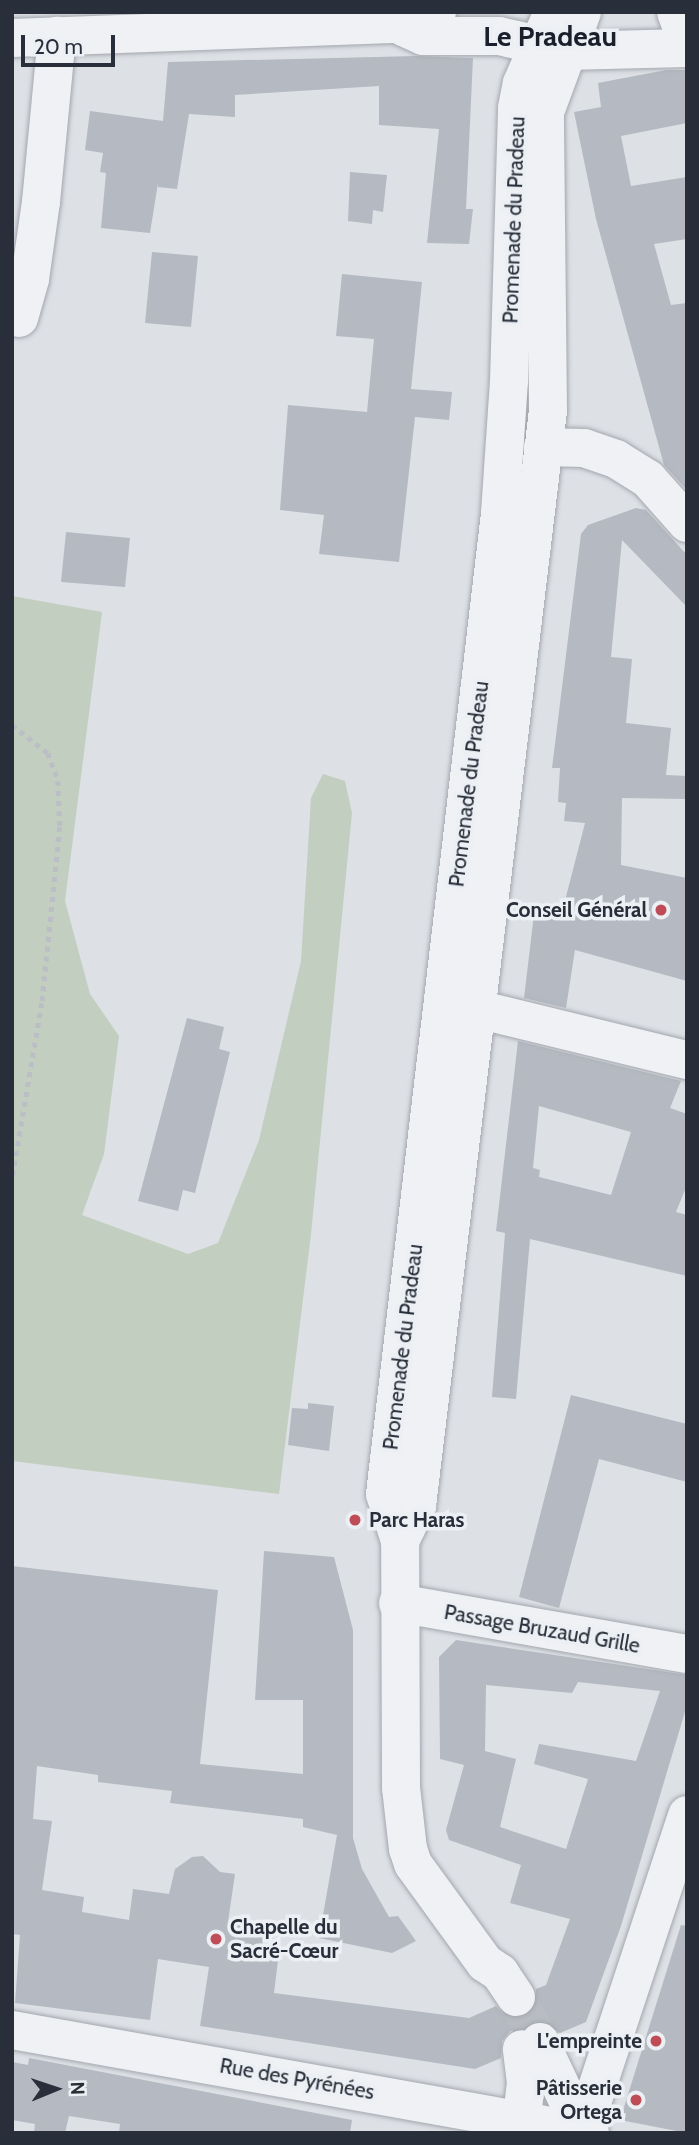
<!DOCTYPE html>
<meta charset="utf-8">
<style>
body{margin:0}
#map{position:relative;width:699px;height:2145px;overflow:hidden;background:#dde0e5;font-family:Cabin,sans-serif}
div>[style]{position:absolute}
.green>*{inset:0;background:#c2cebf}
.building>*{inset:0;background:#b5b9c1}
.minor-tunnel>*{height:38px;margin-top:-19px;transform-origin:0;background:repeating-linear-gradient(90deg,#b9bcc3 0 38px,transparent 0 57px)}
.path>*{height:4.5px;margin-top:-2.25px;transform-origin:0;background:repeating-linear-gradient(90deg,#bbbec4 0 5px,transparent 0 10px)}
.roads{filter:drop-shadow(0 0 2px #a3a7ae) drop-shadow(0 0 2px #a3a7ae)}
.minor>*{height:38px;margin:-19px;padding:0 19px;transform-origin:19px;border-radius:19px;background:#eff1f4}
.dots>*{width:19px;height:19px;translate:-50% -50%;box-sizing:border-box;border:4px solid #eceff3;border-radius:50%}
span{translate:-50% -50%;white-space:nowrap;text-align:center;line-height:1.15;-webkit-text-stroke:7px #eceff3;paint-order:stroke}
.street-label{font-size:21px;color:#282e3a}
.poi-label{font-size:21px;color:#282e3a;font-weight:700}
.right{translate:-100% -50%;text-align:right}
.left{translate:0 -50%;text-align:left}
.district-label{font-size:28px;color:#1a1f2b;font-weight:700}
.frame{position:absolute;inset:0;border:14px solid #282e3a;pointer-events:none}
.north{position:absolute;left:21px;top:2054px;width:70px;height:70px;-webkit-text-stroke:5px #eceff3;paint-order:stroke;rotate:88deg;font-size:19px;font-weight:700;line-height:28px;text-align:center;color:#282e3a}
.north::after{content:'';display:block;margin:auto;width:24px;height:32px;background:#282e3a;clip-path:polygon(50% 0,100% 100%,50% 72%,0 100%)}
.scale{position:absolute;left:21px;top:35px;width:94px;height:32px;box-sizing:border-box;border:4px solid #282e3a;border-top:0;padding-left:9px;font-size:21px;line-height:24px;white-space:nowrap;color:#282e3a;-webkit-text-stroke:5px #eceff3;paint-order:stroke}
</style>
<div id="map">
<div class="green">
<div style="clip-path:polygon(12px 596px,102px 612px,65px 901px,90px 994px,119px 1036px,104px 1154px,82px 1215px,188px 1254px,218px 1243px,259px 1140px,301px 961px,311px 798px,323px 774px,345px 781px,352px 813px,311px 1234px,279px 1494px,12px 1461px)"></div>
</div>
<div class="building">
<div style="clip-path:polygon(416px 56px,473px 58px,466px 209px,473px 209px,469px 244px,427px 243px,439px 129px,379px 125px,379px 86px,235px 95px,235px 117px,189px 114px,177px 189px,158px 187px,158px 183px,150px 233px,101px 228px,106px 173px,100px 172px,103px 153px,85px 150px,90px 111px,163px 121px,168px 62px)"></div>
<div style="clip-path:polygon(666px 70px,687px 70px,687px 123px,621px 136px,631px 186px,687px 177px,687px 239px,654px 244px,671px 305px,687px 303px,687px 490px,664px 465px,596px 219px,574px 112px,601px 107px,598px 83px)"></div>
<div style="clip-path:polygon(350px 172px,387px 175px,383px 212px,373px 210px,372px 224px,348px 221px)"></div>
<div style="clip-path:polygon(152px 252px,198px 256px,191px 327px,145px 323px)"></div>
<div style="clip-path:polygon(342px 274px,422px 282px,411px 389px,452px 392px,449px 420px,415px 417px,399px 562px,319px 554px,324px 515px,280px 510px,288px 405px,367px 412px,374px 339px,336px 336px)"></div>
<div style="clip-path:polygon(636px 508px,646px 510px,687px 555px,687px 607px,622px 540px,611px 657px,632px 659px,626px 723px,671px 728px,666px 775px,687px 776px,687px 799px,622px 798px,621px 865px,687px 878px,687px 981px,575px 950px,566px 1008px,524px 998px,534px 914px,560px 920px,585px 823px,564px 821px,566px 803px,558px 802px,560px 768px,552px 768px,581px 534px,588px 525px)"></div>
<div style="clip-path:polygon(66px 532px,130px 538px,125px 587px,61px 582px)"></div>
<div style="clip-path:polygon(187px 1018px,224px 1027px,219px 1049px,230px 1052px,195px 1193px,183px 1190px,178px 1211px,138px 1201px)"></div>
<div style="clip-path:polygon(evenodd,518px 1041px,681px 1081px,670px 1108px,687px 1114px,687px 1185px,676px 1212px,687px 1215px,687px 1276px,530px 1239px,516px 1399px,492px 1397px,505px 1233px,496px 1231px,518px 1041px,539px 1106px,631px 1132px,611px 1195px,539px 1177px,540px 1170px,533px 1168px,539px 1106px)"></div>
<div style="clip-path:polygon(571px 1395px,687px 1424px,687px 1482px,599px 1459px,559px 1608px,519px 1597px)"></div>
<div style="clip-path:polygon(308px 1403px,334px 1406px,329px 1451px,288px 1445px,292px 1408px,308px 1409px)"></div>
<div style="clip-path:polygon(evenodd,264px 1551px,334px 1557px,353px 1630px,353px 1838px,362px 1869px,389px 1917px,398px 1916px,416px 1941px,392px 1953px,319px 1938px,337px 1835px,303px 1827px,303px 1819px,170px 1803px,172px 1791px,98px 1782px,98px 1775px,37px 1766px,33px 1819px,52px 1821px,42px 1890px,84px 1897px,82px 1912px,129px 1920px,133px 1889px,169px 1894px,175px 1869px,192px 1857px,203px 1856px,220px 1872px,235px 1874px,228px 1922px,265px 1930px,262px 1948px,279px 1952px,274px 1993px,469px 2018px,496px 2006px,506px 2016px,518px 2019px,535px 2007px,536px 1989px,546px 1985px,570px 1919px,510px 1903px,521px 1865px,449px 1840px,446px 1830px,464px 1765px,440px 1759px,439px 1657px,456px 1640px,687px 1675px,687px 1705px,621px 1926px,586px 2022px,560px 2033px,541px 2020px,510px 2031px,502px 2041px,501px 2058px,475px 2069px,200px 2026px,209px 1967px,158px 1959px,150px 2020px,15px 2003px,20px 1935px,12px 1934px,12px 1566px,218px 1590px,200px 1764px,303px 1774px,303px 1700px,255px 1700px,264px 1551px,578px 1682px,660px 1691px,636px 1761px,539px 1744px,534px 1764px,588px 1779px,566px 1849px,500px 1827px,516px 1759px,485px 1751px,486px 1685px,572px 1693px,578px 1682px)"></div>
<div style="clip-path:polygon(681px 1925px,687px 1926px,687px 2133px,620px 2120px)"></div>
<div style="clip-path:polygon(29px 2058px,352px 2120px,350px 2133px,119px 2133px,120px 2124px,69px 2116px,65px 2133px,34px 2133px,35px 2124px,12px 2120px,12px 2062px,28px 2065px)"></div>
</div>
<div class="minor-tunnel">
<div style="left:516px;top:1997px;width:51px;rotate:61.9deg"></div>
</div>
<div class="path">
<div style="left:12px;top:725px;width:46px;rotate:37.9deg"></div>
<div style="left:48px;top:753px;width:30px;rotate:70deg"></div>
<div style="left:58px;top:781px;width:46px;rotate:87.5deg"></div>
<div style="left:60px;top:827px;width:177px;rotate:95.8deg"></div>
<div style="left:42px;top:1003px;width:181px;rotate:99.6deg"></div>
</div>
<div class="roads">
<div class="minor">
<div style="left:676px;top:12px;width:32px;rotate:70deg"></div>
<div style="left:403px;top:27px;width:22px;rotate:24deg"></div>
<div style="left:423px;top:36px;width:76px"></div>
<div style="left:499px;top:36px;width:69px;rotate:12.6deg"></div>
<div style="left:566px;top:51px;width:121px;rotate:-1.4deg"></div>
<div style="left:12px;top:38px;width:386px;rotate:-2.1deg"></div>
<div style="left:398px;top:24px;width:19px;rotate:-35deg"></div>
<div style="left:414px;top:13px;width:23px;rotate:-2deg"></div>
<div style="left:19px;top:318px;width:41px;rotate:-74.2deg"></div>
<div style="left:30px;top:279px;width:78px;rotate:-81.9deg"></div>
<div style="left:41px;top:202px;width:167px;rotate:-84.5deg"></div>
<div style="left:543px;top:447px;width:41px;rotate:1.4deg"></div>
<div style="left:584px;top:448px;width:34px;rotate:19deg"></div>
<div style="left:616px;top:459px;width:38px;rotate:32deg"></div>
<div style="left:648px;top:479px;width:59px;rotate:48.4deg"></div>
<div style="left:455px;top:996px;width:26px;rotate:31deg"></div>
<div style="left:477px;top:1009px;width:216px;rotate:13.7deg"></div>
<div style="left:400px;top:1541px;width:39px;rotate:-64deg"></div>
<div style="left:417px;top:1506px;width:1103px;rotate:-83.18deg"></div>
<div style="left:548px;top:411px;width:299px;rotate:-90.6deg"></div>
<div style="left:545px;top:112px;width:107px;rotate:-69.7deg"></div>
<div style="left:398px;top:1603px;width:293px;rotate:10deg"></div>
<div style="left:516px;top:1997px;width:29px;rotate:-124deg"></div>
<div style="left:500px;top:1973px;width:18px;rotate:-146deg"></div>
<div style="left:485px;top:1963px;width:122px;rotate:-126deg"></div>
<div style="left:413px;top:1864px;width:16px;rotate:-108deg"></div>
<div style="left:408px;top:1849px;width:61px;rotate:-96.5deg"></div>
<div style="left:401px;top:1788px;width:247px;rotate:-90.2deg"></div>
<div style="left:400px;top:1541px;width:49px;rotate:-107.7deg"></div>
<div style="left:385px;top:1494px;width:988px;rotate:-83.31deg"></div>
<div style="left:500px;top:513px;width:132px;rotate:-86.1deg"></div>
<div style="left:509px;top:381px;width:273px;rotate:-88.3deg"></div>
<div style="left:517px;top:108px;width:25px;rotate:-79deg"></div>
<div style="left:522px;top:83px;width:77px;rotate:-66.4deg"></div>
<div style="left:12px;top:2030px;width:587px;rotate:10.1deg"></div>
<div style="left:540px;top:2042px;width:98px;rotate:64.7deg"></div>
<div style="left:520px;top:2133px;width:50px;rotate:-83.2deg"></div>
<div style="left:526px;top:2083px;width:34px;rotate:-97deg"></div>
<div style="left:582px;top:2133px;width:335px;rotate:-71.7deg"></div>
</div>
</div>
<div class="dots">
<div style="left:661px;top:910px;background:#bf4d58"></div>
<div style="left:355px;top:1520px;background:#bf4d58"></div>
<div style="left:216px;top:1939px;background:#bf4d58"></div>
<div style="left:656px;top:2041px;background:#bf4d58"></div>
<div style="left:636px;top:2100px;background:#bf4d58"></div>
</div>
<div class="street-label">
<span style="left:514px;top:220px;rotate:-88deg">Promenade du Pradeau</span>
<span style="left:469px;top:784px;rotate:-83deg">Promenade du Pradeau</span>
<span style="left:403px;top:1347px;rotate:-83deg">Promenade du Pradeau</span>
<span style="left:542px;top:1629px;rotate:10deg">Passage Bruzaud Grille</span>
<span style="left:297px;top:2079px;rotate:10deg">Rue des Pyrénées</span>
</div>
<div class="poi-label">
<span class="right" style="left:647px;top:910px">Conseil Général</span>
<span class="left" style="left:369px;top:1520px">Parc Haras</span>
<span class="left" style="left:230px;top:1939px">Chapelle du<br>Sacré-Cœur</span>
<span class="right" style="left:642px;top:2041px">L'empreinte</span>
<span class="right" style="left:622px;top:2100px">Pâtisserie<br>Ortega</span>
</div>
<div class="district-label">
<span style="left:550px;top:36px">Le Pradeau</span>
</div>
<div class="frame"></div>
<div class="north">N</div>
<div class="scale">20 m</div>
</div>
